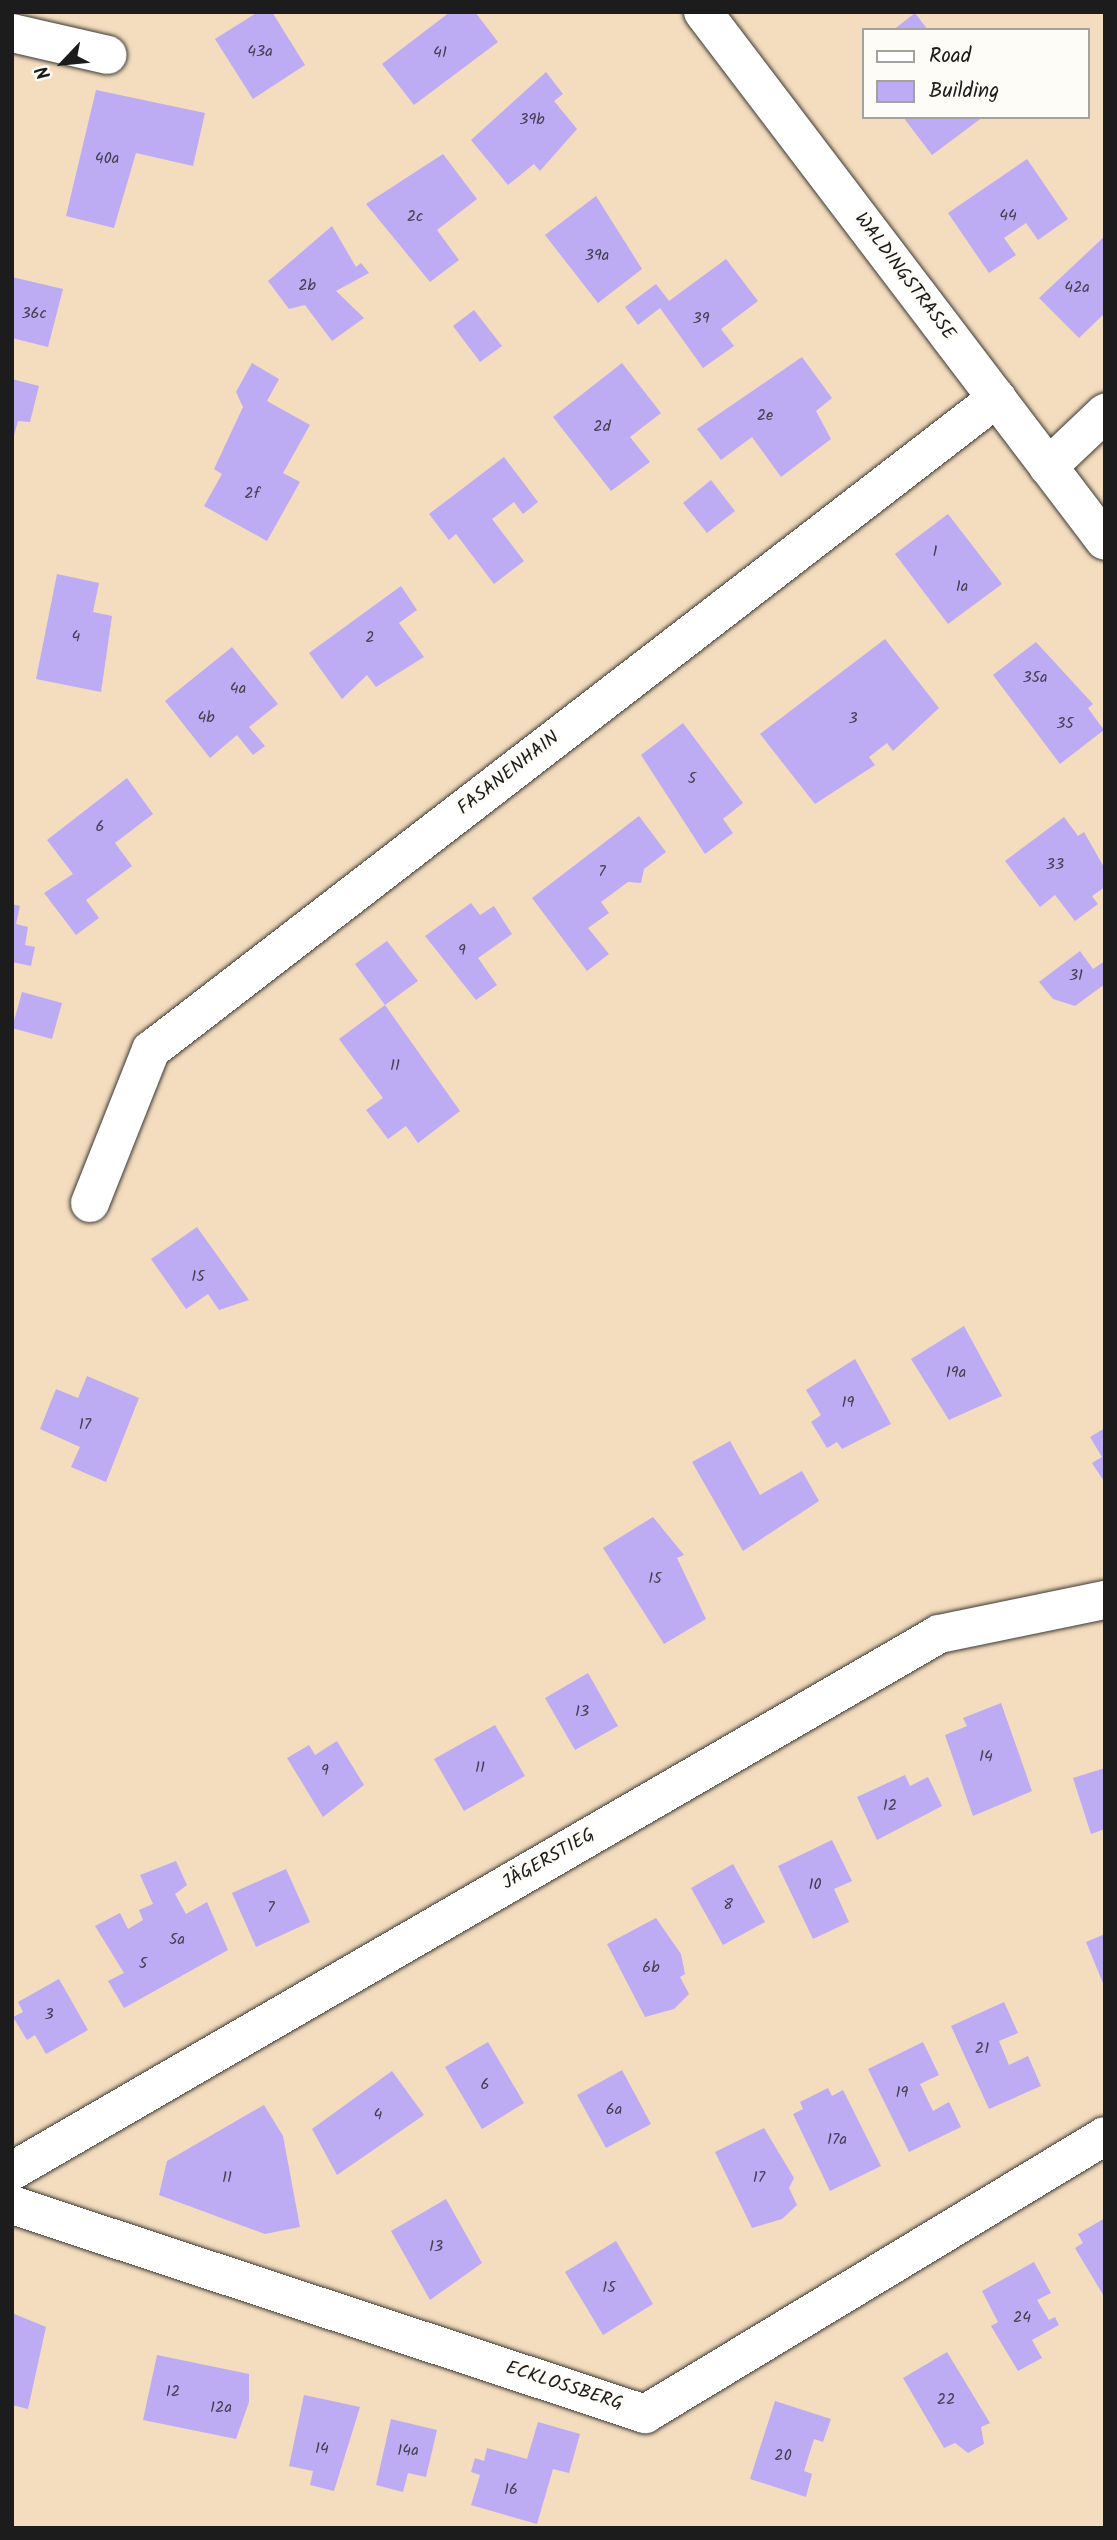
<!DOCTYPE html>
<meta charset="utf-8">
<style>
body{margin:0}
#map{position:relative;width:1117px;height:2540px;overflow:hidden;background:#f4dcbe;font-family:Kalam,sans-serif}
div>[style]{position:absolute}
.building>*{inset:0;background:#bdacf3}
.roads{filter:drop-shadow(0 0 2px #3c3934) drop-shadow(0 0 2px #3c3934)}
.minor>*{height:38px;margin:-19px;padding:0 19px;transform-origin:19px;border-radius:19px;background:#fff}
span{translate:-50% -50%;white-space:nowrap;text-align:center;line-height:1.15;-webkit-text-stroke:6px #fdfcf7;paint-order:stroke}
.number-label{font-size:16px;color:#444052}
.number-label span{-webkit-text-stroke-width:0}
.street-label{font-size:19px;color:#1c1c1c}
.frame{position:absolute;inset:0;border:14px solid #1c1c1c;pointer-events:none}
.legend{position:absolute;left:862px;top:28px;width:228px;height:91px;box-sizing:border-box;background:#fdfcf7;border:2px solid #a3a29f;margin:0;padding:9px 12px;list-style:none;font-size:21px;color:#1c1c1c}
.legend li{display:flex;align-items:center;gap:14px;height:35px}
.legend b{width:35px;border:2px solid #a3a29f}
.north{position:absolute;left:28px;top:28px;width:70px;height:70px;-webkit-text-stroke:5px #fdfcf7;paint-order:stroke;rotate:244deg;font-size:19px;font-weight:700;line-height:28px;text-align:center;color:#1c1c1c}
.north::after{content:'';display:block;margin:auto;width:24px;height:32px;background:#1c1c1c;clip-path:polygon(50% 0,100% 100%,50% 72%,0 100%)}
</style>
<div id="map">
<div class="building">
<div style="clip-path:polygon(258px 12px,272px 12px,305px 65px,253px 99px,215px 39px)"></div>
<div style="clip-path:polygon(450px 12px,475px 12px,498px 42px,414px 105px,382px 64px)"></div>
<div style="clip-path:polygon(915px 13px,928px 30px,893px 30px)"></div>
<div style="clip-path:polygon(546px 72px,563px 94px,554px 101px,577px 129px,540px 171px,534px 164px,508px 185px,471px 140px)"></div>
<div style="clip-path:polygon(96px 90px,205px 113px,193px 166px,136px 153px,114px 228px,66px 216px)"></div>
<div style="clip-path:polygon(903px 117px,983px 117px,932px 155px)"></div>
<div style="clip-path:polygon(443px 154px,477px 199px,437px 230px,459px 260px,430px 282px,366px 204px)"></div>
<div style="clip-path:polygon(1027px 159px,1068px 219px,1038px 240px,1026px 223px,1004px 238px,1016px 255px,989px 273px,948px 213px)"></div>
<div style="clip-path:polygon(596px 196px,642px 269px,598px 303px,545px 235px)"></div>
<div style="clip-path:polygon(332px 226px,356px 267px,361px 263px,369px 273px,336px 291px,364px 318px,332px 341px,305px 305px,289px 309px,268px 281px)"></div>
<div style="clip-path:polygon(1105px 236px,1105px 313px,1079px 338px,1039px 298px)"></div>
<div style="clip-path:polygon(726px 259px,758px 301px,721px 329px,734px 346px,703px 368px,660px 308px,638px 325px,625px 307px,656px 284px,669px 301px)"></div>
<div style="clip-path:polygon(12px 277px,63px 289px,48px 347px,12px 338px)"></div>
<div style="clip-path:polygon(474px 310px,502px 346px,480px 362px,453px 326px)"></div>
<div style="clip-path:polygon(802px 357px,832px 398px,816px 411px,831px 439px,781px 477px,752px 437px,721px 460px,697px 429px)"></div>
<div style="clip-path:polygon(252px 363px,279px 379px,267px 401px,310px 425px,283px 473px,300px 482px,267px 541px,204px 506px,222px 474px,214px 469px,243px 407px,236px 392px)"></div>
<div style="clip-path:polygon(622px 363px,661px 413px,630px 437px,650px 462px,611px 491px,553px 417px)"></div>
<div style="clip-path:polygon(12px 379px,39px 386px,30px 422px,18px 421px,13px 439px)"></div>
<div style="clip-path:polygon(504px 457px,538px 502px,523px 514px,514px 502px,492px 519px,524px 561px,494px 584px,456px 534px,449px 540px,429px 514px)"></div>
<div style="clip-path:polygon(711px 480px,735px 511px,707px 533px,683px 503px)"></div>
<div style="clip-path:polygon(948px 514px,1002px 584px,948px 624px,895px 554px)"></div>
<div style="clip-path:polygon(57px 574px,99px 583px,93px 612px,112px 616px,101px 692px,36px 679px)"></div>
<div style="clip-path:polygon(401px 586px,417px 610px,399px 623px,424px 657px,376px 687px,367px 675px,342px 699px,309px 653px)"></div>
<div style="clip-path:polygon(885px 639px,939px 708px,893px 751px,887px 743px,869px 757px,875px 765px,815px 804px,760px 734px)"></div>
<div style="clip-path:polygon(1036px 642px,1093px 704px,1088px 708px,1104px 730px,1060px 764px,993px 675px)"></div>
<div style="clip-path:polygon(232px 647px,278px 704px,249px 727px,265px 746px,253px 755px,237px 735px,210px 758px,165px 701px)"></div>
<div style="clip-path:polygon(683px 723px,743px 803px,723px 819px,733px 833px,705px 854px,641px 755px)"></div>
<div style="clip-path:polygon(127px 778px,153px 814px,115px 843px,132px 866px,86px 900px,99px 918px,76px 935px,44px 893px,73px 874px,47px 840px)"></div>
<div style="clip-path:polygon(639px 816px,666px 852px,644px 869px,641px 883px,628px 882px,601px 902px,609px 913px,588px 928px,609px 954px,587px 971px,532px 898px)"></div>
<div style="clip-path:polygon(1064px 817px,1078px 836px,1084px 832px,1105px 869px,1105px 887px,1092px 896px,1098px 904px,1075px 921px,1055px 895px,1040px 907px,1005px 861px)"></div>
<div style="clip-path:polygon(471px 903px,480px 915px,494px 906px,512px 934px,478px 958px,497px 985px,476px 1000px,425px 936px)"></div>
<div style="clip-path:polygon(12px 904px,20px 906px,16px 924px,28px 927px,25px 945px,35px 947px,31px 966px,12px 962px)"></div>
<div style="clip-path:polygon(387px 941px,418px 981px,385px 1005px,355px 964px)"></div>
<div style="clip-path:polygon(1080px 951px,1093px 969px,1105px 961px,1105px 984px,1075px 1006px,1053px 999px,1039px 982px)"></div>
<div style="clip-path:polygon(22px 992px,62px 1003px,52px 1039px,12px 1028px)"></div>
<div style="clip-path:polygon(385px 1005px,460px 1111px,418px 1143px,406px 1126px,388px 1139px,366px 1110px,383px 1098px,339px 1039px)"></div>
<div style="clip-path:polygon(197px 1227px,249px 1300px,219px 1310px,208px 1294px,186px 1309px,151px 1259px)"></div>
<div style="clip-path:polygon(964px 1326px,1002px 1396px,949px 1420px,911px 1359px)"></div>
<div style="clip-path:polygon(855px 1359px,891px 1424px,842px 1449px,837px 1442px,827px 1448px,811px 1422px,821px 1415px,806px 1390px)"></div>
<div style="clip-path:polygon(87px 1376px,139px 1398px,106px 1482px,71px 1467px,80px 1447px,40px 1429px,56px 1389px,78px 1398px)"></div>
<div style="clip-path:polygon(1105px 1428px,1105px 1483px,1092px 1463px,1102px 1457px,1090px 1437px)"></div>
<div style="clip-path:polygon(730px 1441px,760px 1495px,802px 1471px,819px 1501px,743px 1551px,692px 1462px)"></div>
<div style="clip-path:polygon(653px 1517px,684px 1555px,677px 1558px,706px 1619px,664px 1644px,603px 1548px)"></div>
<div style="clip-path:polygon(588px 1673px,618px 1726px,575px 1750px,545px 1698px)"></div>
<div style="clip-path:polygon(1001px 1703px,1032px 1791px,973px 1816px,945px 1735px,967px 1726px,963px 1718px)"></div>
<div style="clip-path:polygon(495px 1725px,525px 1776px,464px 1811px,434px 1759px)"></div>
<div style="clip-path:polygon(337px 1741px,364px 1785px,323px 1817px,287px 1758px,309px 1745px,315px 1755px)"></div>
<div style="clip-path:polygon(1105px 1768px,1105px 1829px,1091px 1834px,1073px 1778px)"></div>
<div style="clip-path:polygon(905px 1775px,910px 1786px,928px 1777px,942px 1806px,877px 1840px,857px 1797px)"></div>
<div style="clip-path:polygon(832px 1840px,852px 1881px,834px 1889px,849px 1922px,813px 1939px,778px 1866px)"></div>
<div style="clip-path:polygon(176px 1861px,187px 1885px,175px 1894px,186px 1914px,207px 1902px,228px 1950px,124px 2008px,108px 1981px,124px 1973px,95px 1926px,120px 1913px,128px 1929px,143px 1920px,139px 1910px,153px 1904px,140px 1875px)"></div>
<div style="clip-path:polygon(733px 1864px,765px 1922px,723px 1945px,691px 1888px)"></div>
<div style="clip-path:polygon(286px 1869px,310px 1922px,256px 1947px,232px 1893px)"></div>
<div style="clip-path:polygon(656px 1918px,681px 1954px,685px 1974px,680px 1977px,689px 1994px,674px 2009px,645px 2017px,607px 1944px)"></div>
<div style="clip-path:polygon(1105px 1934px,1105px 1988px,1086px 1942px)"></div>
<div style="clip-path:polygon(59px 1979px,88px 2030px,46px 2054px,35px 2035px,27px 2040px,13px 2017px,23px 2012px,18px 2002px)"></div>
<div style="clip-path:polygon(1004px 2002px,1018px 2033px,999px 2041px,1009px 2065px,1028px 2056px,1041px 2086px,989px 2109px,951px 2026px)"></div>
<div style="clip-path:polygon(488px 2042px,524px 2103px,482px 2129px,445px 2067px)"></div>
<div style="clip-path:polygon(923px 2042px,939px 2075px,920px 2084px,933px 2111px,949px 2102px,961px 2127px,909px 2152px,868px 2069px)"></div>
<div style="clip-path:polygon(622px 2070px,651px 2124px,606px 2148px,577px 2095px)"></div>
<div style="clip-path:polygon(392px 2071px,424px 2115px,337px 2175px,312px 2129px)"></div>
<div style="clip-path:polygon(828px 2088px,832px 2096px,843px 2090px,881px 2166px,830px 2191px,793px 2114px,803px 2109px,800px 2102px)"></div>
<div style="clip-path:polygon(264px 2105px,283px 2136px,300px 2227px,265px 2234px,159px 2195px,167px 2161px)"></div>
<div style="clip-path:polygon(764px 2128px,794px 2178px,789px 2188px,797px 2205px,782px 2219px,752px 2228px,715px 2152px)"></div>
<div style="clip-path:polygon(446px 2199px,482px 2263px,430px 2300px,391px 2231px)"></div>
<div style="clip-path:polygon(1105px 2218px,1105px 2298px,1075px 2248px,1083px 2243px,1078px 2234px)"></div>
<div style="clip-path:polygon(616px 2241px,653px 2304px,603px 2335px,565px 2272px)"></div>
<div style="clip-path:polygon(1034px 2262px,1051px 2293px,1037px 2300px,1049px 2320px,1055px 2317px,1059px 2325px,1032px 2340px,1042px 2358px,1018px 2371px,991px 2326px,998px 2322px,982px 2291px)"></div>
<div style="clip-path:polygon(12px 2313px,46px 2327px,28px 2409px,12px 2405px)"></div>
<div style="clip-path:polygon(947px 2352px,990px 2423px,981px 2427px,984px 2444px,968px 2453px,955px 2443px,944px 2448px,903px 2378px)"></div>
<div style="clip-path:polygon(157px 2355px,249px 2374px,249px 2402px,236px 2439px,143px 2420px)"></div>
<div style="clip-path:polygon(304px 2395px,360px 2407px,334px 2491px,310px 2485px,313px 2471px,289px 2466px)"></div>
<div style="clip-path:polygon(775px 2401px,831px 2419px,823px 2442px,814px 2439px,804px 2471px,812px 2474px,806px 2497px,750px 2479px)"></div>
<div style="clip-path:polygon(391px 2419px,437px 2430px,426px 2477px,408px 2473px,403px 2492px,376px 2485px)"></div>
<div style="clip-path:polygon(538px 2422px,580px 2434px,569px 2473px,553px 2469px,537px 2524px,471px 2505px,480px 2475px,471px 2472px,475px 2458px,484px 2461px,487px 2448px,527px 2459px)"></div>
</div>
<div class="roads">
<div class="minor">
<div style="left:703px;top:12px;width:664px;rotate:52.77deg"></div>
<div style="left:12px;top:33px;width:98px;rotate:12.9deg"></div>
<div style="left:1048px;top:467px;width:79px;rotate:-43.5deg"></div>
<div style="left:90px;top:1203px;width:165px;rotate:-68.3deg"></div>
<div style="left:151px;top:1050px;width:1068px;rotate:-37.62deg"></div>
<div style="left:12px;top:2171px;width:1071px;rotate:-30.08deg"></div>
<div style="left:939px;top:1634px;width:169px;rotate:-11.6deg"></div>
<div style="left:12px;top:2205px;width:667px;rotate:18.27deg"></div>
<div style="left:645px;top:2414px;width:537px;rotate:-31.15deg"></div>
</div>
</div>
<div class="number-label">
<span style="left:260px;top:52px">43a</span>
<span style="left:440px;top:53px">41</span>
<span style="left:532px;top:120px">39b</span>
<span style="left:107px;top:159px">40a</span>
<span style="left:1008px;top:216px">44</span>
<span style="left:415px;top:217px">2c</span>
<span style="left:597px;top:256px">39a</span>
<span style="left:307px;top:286px">2b</span>
<span style="left:1077px;top:288px">42a</span>
<span style="left:34px;top:314px">36c</span>
<span style="left:701px;top:319px">39</span>
<span style="left:765px;top:416px">2e</span>
<span style="left:602px;top:427px">2d</span>
<span style="left:252px;top:494px">2f</span>
<span style="left:935px;top:552px">1</span>
<span style="left:962px;top:587px">1a</span>
<span style="left:76px;top:637px">4</span>
<span style="left:370px;top:638px">2</span>
<span style="left:1035px;top:678px">35a</span>
<span style="left:238px;top:689px">4a</span>
<span style="left:206px;top:718px">4b</span>
<span style="left:853px;top:719px">3</span>
<span style="left:1065px;top:724px">35</span>
<span style="left:692px;top:779px">5</span>
<span style="left:100px;top:827px">6</span>
<span style="left:1055px;top:865px">33</span>
<span style="left:602px;top:872px">7</span>
<span style="left:462px;top:951px">9</span>
<span style="left:1076px;top:976px">31</span>
<span style="left:395px;top:1066px">11</span>
<span style="left:198px;top:1277px">15</span>
<span style="left:956px;top:1373px">19a</span>
<span style="left:848px;top:1403px">19</span>
<span style="left:85px;top:1425px">17</span>
<span style="left:655px;top:1579px">15</span>
<span style="left:582px;top:1712px">13</span>
<span style="left:986px;top:1757px">14</span>
<span style="left:480px;top:1768px">11</span>
<span style="left:325px;top:1771px">9</span>
<span style="left:890px;top:1806px">12</span>
<span style="left:815px;top:1885px">10</span>
<span style="left:728px;top:1905px">8</span>
<span style="left:271px;top:1908px">7</span>
<span style="left:177px;top:1940px">5a</span>
<span style="left:143px;top:1964px">5</span>
<span style="left:651px;top:1968px">6b</span>
<span style="left:49px;top:2015px">3</span>
<span style="left:982px;top:2049px">21</span>
<span style="left:485px;top:2085px">6</span>
<span style="left:902px;top:2093px">19</span>
<span style="left:614px;top:2110px">6a</span>
<span style="left:378px;top:2115px">4</span>
<span style="left:837px;top:2140px">17a</span>
<span style="left:227px;top:2178px">11</span>
<span style="left:759px;top:2178px">17</span>
<span style="left:436px;top:2247px">13</span>
<span style="left:609px;top:2288px">15</span>
<span style="left:1022px;top:2318px">24</span>
<span style="left:173px;top:2392px">12</span>
<span style="left:946px;top:2400px">22</span>
<span style="left:221px;top:2408px">12a</span>
<span style="left:322px;top:2449px">14</span>
<span style="left:408px;top:2451px">14a</span>
<span style="left:783px;top:2456px">20</span>
<span style="left:511px;top:2490px">16</span>
</div>
<div class="street-label">
<span style="left:904px;top:277px;rotate:53deg">WALDINGSTRASSE</span>
<span style="left:509px;top:774px;rotate:-38deg">FASANENHAIN</span>
<span style="left:549px;top:1860px;rotate:-30deg">JÄGERSTIEG</span>
<span style="left:564px;top:2387px;rotate:18deg">ECKLOSSBERG</span>
</div>
<div class="frame"></div>
<ul class="legend">
<li><b style="height:9px;background:#fff"></b>Road</li>
<li><b style="height:19px;background:#bdacf3"></b>Building</li>
</ul>
<div class="north">N</div>
</div>
